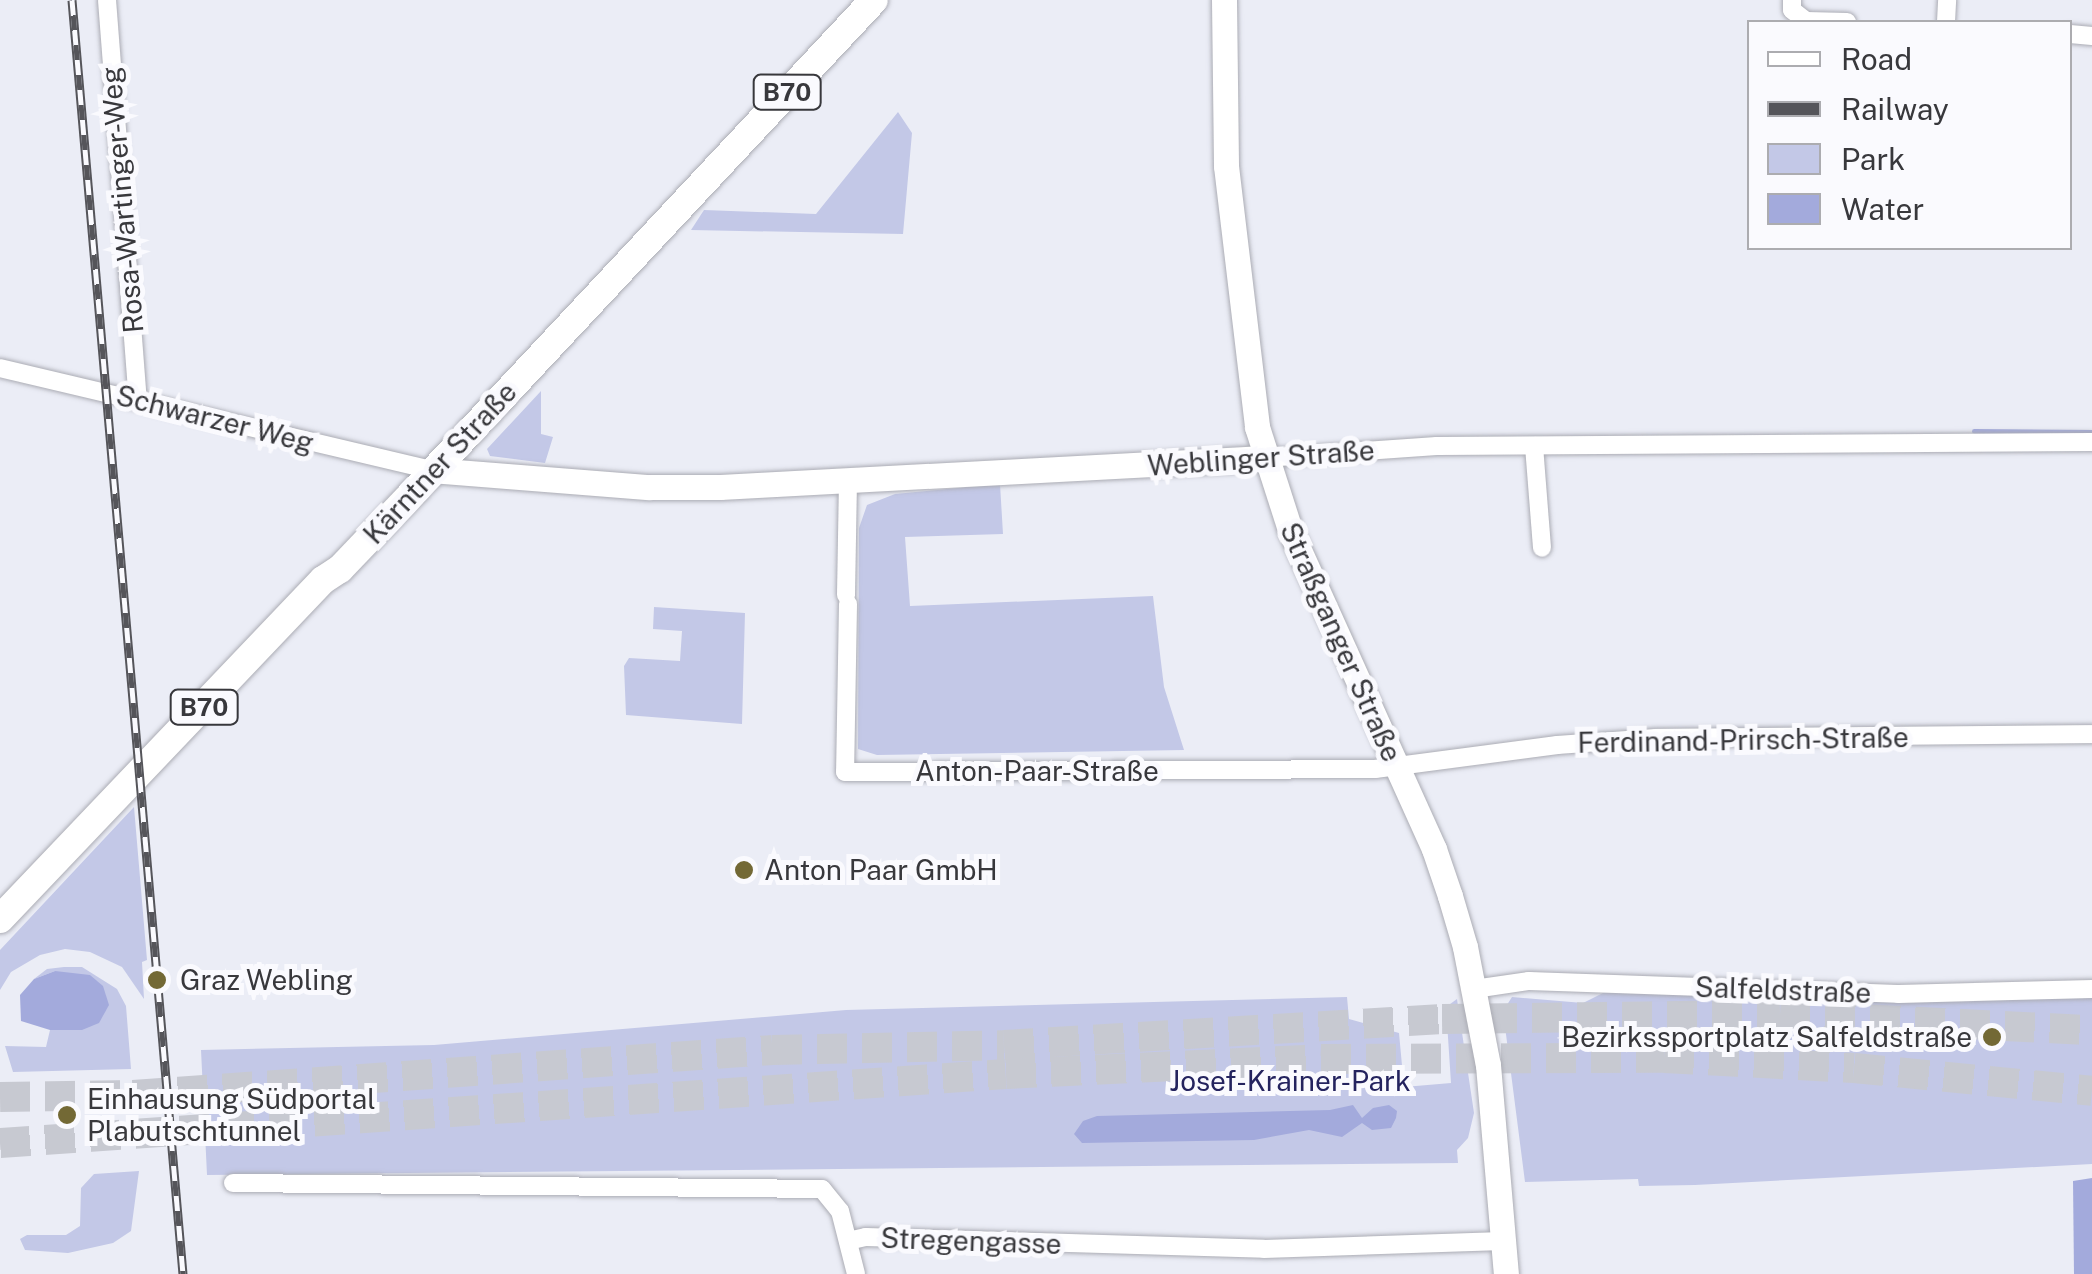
<!DOCTYPE html>
<meta charset="utf-8">
<style>
body{margin:0}
#map{position:relative;width:2092px;height:1274px;overflow:hidden;background:#ebedf6;font-family:"Public Sans",sans-serif}
div>[style]{position:absolute}
.green>*{inset:0;background:#c3c8e7}
.water>*{inset:0;background:#a3aadc}
.stream>*{height:5px;margin:-2.5px;padding:0 2.5px;transform-origin:2.5px;border-radius:2.5px;background:#a3aadc}
.highway-tunnel>*{height:30px;margin-top:-15px;transform-origin:0;background:repeating-linear-gradient(90deg,#c7c9d1 0 30px,transparent 0 45px)}
.roads{filter:drop-shadow(0 0 2px #abacb4) drop-shadow(0 0 2px #abacb4)}
.street>*{height:18px;margin:-9px;padding:0 9px;transform-origin:9px;border-radius:9px;background:#fff}
.secondary>*{height:25px;margin:-12.5px;padding:0 12.5px;transform-origin:12.5px;border-radius:12.5px;background:#fff}
.primary>*{height:28px;margin:-14px;padding:0 14px;transform-origin:14px;border-radius:14px;background:#fff}
.rail>*{height:9px;margin-top:-4.5px;transform-origin:0;background:repeating-linear-gradient(90deg,#fafafe 0 15px,#55555a 0 30px);box-sizing:border-box;border-block:2px solid #55555a}
.dots>*{width:28px;height:28px;translate:-50% -50%;box-sizing:border-box;border:5px solid #fafafe;border-radius:50%}
span{translate:-50% -50%;white-space:nowrap;text-align:center;line-height:1.15;-webkit-text-stroke:10px #fafafe;paint-order:stroke}
.shield-label span{padding:2px 8px;background:#fafafe;border:2px solid;border-radius:8px;-webkit-text-stroke-width:0}
.shield-label{font-size:25px;color:#38383c;font-weight:700}
.street-label{font-size:28px;color:#38383c}
.poi-label{font-size:28px;color:#38383c}
.left{translate:0 -50%;text-align:left}
.right{translate:-100% -50%;text-align:right}
.park-label{font-size:28px;color:#24235e}
.legend{position:absolute;left:1747px;top:20px;width:325px;height:230px;box-sizing:border-box;background:#fafafe;border:2px solid #acacb0;margin:0;padding:12px 18px;list-style:none;font-size:30px;color:#38383c}
.legend li{display:flex;align-items:center;gap:20px;height:50px}
.legend b{width:50px;border:2px solid #acacb0}
</style>
<div id="map">
<div class="green">
<div style="clip-path:polygon(898px 112px,912px 133px,903px 234px,691px 230px,704px 210px,816px 214px)"></div>
<div style="clip-path:polygon(541px 391px,541px 434px,553px 437px,545px 463px,490px 456px,487px 449px)"></div>
<div style="clip-path:polygon(1000px 484px,1003px 534px,905px 537px,910px 606px,1153px 596px,1164px 687px,1184px 750px,877px 755px,858px 749px,859px 528px,867px 505px,895px 494px)"></div>
<div style="clip-path:polygon(654px 607px,745px 613px,742px 724px,626px 715px,624px 666px,629px 658px,680px 661px,682px 631px,653px 629px)"></div>
<div style="clip-path:polygon(134px 807px,147px 960px,142px 962px,144px 999px,122px 967px,90px 952px,65px 949px,40px 955px,11px 972px,0 990px,0 950px)"></div>
<div style="clip-path:polygon(64px 967px,82px 967px,117px 989px,126px 1006px,131px 1069px,13px 1072px,5px 1046px,46px 1047px,50px 1030px,82px 1030px,55px 971px,34px 979px,47px 969px)"></div>
<div style="clip-path:polygon(1605px 992px,2092px 997px,2092px 1164px,1695px 1185px,1639px 1186px,1638px 1179px,1525px 1182px,1503px 1011px,1512px 997px,1583px 1003px)"></div>
<div style="clip-path:polygon(1347px 997px,1349px 1019px,1399px 1033px,1404px 1087px,1451px 1083px,1446px 1007px,1457px 999px,1474px 1113px,1468px 1138px,1457px 1150px,1458px 1163px,207px 1175px,201px 1050px,434px 1045px,846px 1010px)"></div>
<div style="clip-path:polygon(139px 1171px,131px 1231px,113px 1243px,68px 1253px,25px 1250px,20px 1239px,27px 1235px,66px 1235px,80px 1226px,81px 1188px,94px 1174px)"></div>
</div>
<div class="water">
<div style="clip-path:polygon(55px 971px,90px 975px,103px 986px,109px 1005px,99px 1023px,82px 1030px,50px 1030px,21px 1021px,20px 995px,34px 979px)"></div>
<div style="clip-path:polygon(1353px 1105px,1362px 1118px,1373px 1108px,1389px 1105px,1397px 1111px,1396px 1118px,1391px 1128px,1372px 1130px,1362px 1123px,1342px 1137px,1309px 1130px,1254px 1140px,1082px 1143px,1074px 1134px,1083px 1121px,1097px 1116px,1330px 1110px)"></div>
<div style="clip-path:polygon(2092px 1178px,2092px 1274px,2074px 1274px,2073px 1181px)"></div>
</div>
<div class="stream">
<div style="left:1974px;top:431px;width:118px;rotate:0.5deg"></div>
</div>
<div class="highway-tunnel">
<div style="left:0;top:1097px;width:133px;rotate:-0.9deg"></div>
<div style="left:133px;top:1095px;width:641px;rotate:-4.03deg"></div>
<div style="left:772px;top:1050px;width:232px;rotate:-1.2deg"></div>
<div style="left:1004px;top:1045px;width:439px;rotate:-3.4deg"></div>
<div style="left:1442px;top:1019px;width:338px;rotate:-0.7deg"></div>
<div style="left:1780px;top:1015px;width:312px;rotate:2.8deg"></div>
<div style="left:0;top:1143px;width:1008px;rotate:-3.92deg"></div>
<div style="left:1006px;top:1074px;width:315px;rotate:-2.7deg"></div>
<div style="left:1321px;top:1059px;width:343px;rotate:-0.2deg"></div>
<div style="left:1664px;top:1058px;width:190px;rotate:3deg"></div>
<div style="left:1854px;top:1068px;width:239px;rotate:5.5deg"></div>
</div>
<div class="roads">
<div class="street">
<div style="left:107px;top:0;width:401px;rotate:85.6deg"></div>
<div style="left:1792px;top:0;width:10px;rotate:90deg"></div>
<div style="left:1792px;top:10px;width:18px;rotate:38deg"></div>
<div style="left:1806px;top:21px;width:41px;rotate:1.4deg"></div>
<div style="left:1946px;top:22px;width:22px;rotate:-87deg"></div>
<div style="left:2070px;top:34px;width:22px;rotate:5deg"></div>
<div style="left:0;top:368px;width:443px;rotate:13.3deg"></div>
<div style="left:1534px;top:446px;width:102px;rotate:85.5deg"></div>
<div style="left:1264px;top:458px;width:173px;rotate:-4deg"></div>
<div style="left:1437px;top:446px;width:655px;rotate:-0.35deg"></div>
<div style="left:846px;top:595px;width:113px;rotate:-89deg"></div>
<div style="left:848px;top:604px;width:168px;rotate:91deg"></div>
<div style="left:845px;top:772px;width:530px;rotate:-0.32deg"></div>
<div style="left:1375px;top:769px;width:184px;rotate:-7.5deg"></div>
<div style="left:1557px;top:745px;width:99px;rotate:-4deg"></div>
<div style="left:1656px;top:738px;width:436px;rotate:-0.5deg"></div>
<div style="left:1474px;top:989px;width:56px;rotate:-8.3deg"></div>
<div style="left:1529px;top:981px;width:369px;rotate:2deg"></div>
<div style="left:1898px;top:994px;width:194px;rotate:-1.5deg"></div>
<div style="left:233px;top:1183px;width:589px;rotate:0.58deg"></div>
<div style="left:822px;top:1189px;width:28px;rotate:51deg"></div>
<div style="left:840px;top:1211px;width:65px;rotate:75.7deg"></div>
<div style="left:848px;top:1241px;width:18px;rotate:-13deg"></div>
<div style="left:866px;top:1237px;width:398px;rotate:1.7deg"></div>
<div style="left:1264px;top:1249px;width:239px;rotate:-1.9deg"></div>
</div>
<div class="secondary">
<div style="left:1224px;top:0;width:166px;rotate:89.3deg"></div>
<div style="left:1226px;top:166px;width:263px;rotate:83.2deg"></div>
<div style="left:1257px;top:427px;width:108px;rotate:72.2deg"></div>
<div style="left:1290px;top:530px;width:350px;rotate:65.7deg"></div>
<div style="left:1434px;top:849px;width:50px;rotate:71.2deg"></div>
<div style="left:1450px;top:896px;width:53px;rotate:73.6deg"></div>
<div style="left:1465px;top:947px;width:120px;rotate:79deg"></div>
<div style="left:1488px;top:1065px;width:210px;rotate:85.1deg"></div>
<div style="left:431px;top:470px;width:219px;rotate:4.5deg"></div>
<div style="left:649px;top:487px;width:71px"></div>
<div style="left:720px;top:487px;width:545px;rotate:-3.05deg"></div>
</div>
<div class="primary">
<div style="left:0;top:919px;width:468px;rotate:-46.4deg"></div>
<div style="left:323px;top:580px;width:20px;rotate:-33deg"></div>
<div style="left:340px;top:569px;width:97px;rotate:-46.3deg"></div>
<div style="left:407px;top:499px;width:683px;rotate:-46.9deg"></div>
</div>
</div>
<div class="rail">
<div style="left:72px;top:0;width:1279px;rotate:85.02deg"></div>
</div>
<div class="dots">
<div style="left:744px;top:870px;background:#736935"></div>
<div style="left:157px;top:980px;background:#736935"></div>
<div style="left:1992px;top:1037px;background:#736935"></div>
<div style="left:67px;top:1115px;background:#736935"></div>
</div>
<div class="shield-label">
<span style="left:787px;top:92px">B70</span>
<span style="left:204px;top:707px">B70</span>
</div>
<div class="street-label">
<span style="left:122px;top:200px;rotate:-95deg">Rosa-Wartinger-Weg</span>
<span style="left:215px;top:419px;rotate:14deg">Schwarzer Weg</span>
<span style="left:1261px;top:458px;rotate:-4deg">Weblinger Straße</span>
<span style="left:440px;top:463px;rotate:-47deg">Kärntner Straße</span>
<span style="left:1341px;top:642px;rotate:66deg">Straßganger Straße</span>
<span style="left:1743px;top:740px;rotate:-1deg">Ferdinand-Prirsch-Straße</span>
<span style="left:1037px;top:771px">Anton-Paar-Straße</span>
<span style="left:1783px;top:990px;rotate:2deg">Salfeldstraße</span>
<span style="left:971px;top:1241px;rotate:2deg">Stregengasse</span>
</div>
<div class="poi-label">
<span class="left" style="left:764px;top:870px">Anton Paar GmbH</span>
<span class="left" style="left:180px;top:980px">Graz Webling</span>
<span class="right" style="left:1972px;top:1037px">Bezirkssportplatz Salfeldstraße</span>
<span class="left" style="left:87px;top:1115px">Einhausung Südportal<br>Plabutschtunnel</span>
</div>
<div class="park-label">
<span style="left:1290px;top:1081px">Josef-Krainer-Park</span>
</div>
<ul class="legend">
<li><b style="height:12px;background:#fff"></b>Road</li>
<li><b style="height:12px;background:#55555a"></b>Railway</li>
<li><b style="height:28px;background:#c3c8e7"></b>Park</li>
<li><b style="height:28px;background:#a3aadc"></b>Water</li>
</ul>
</div>
